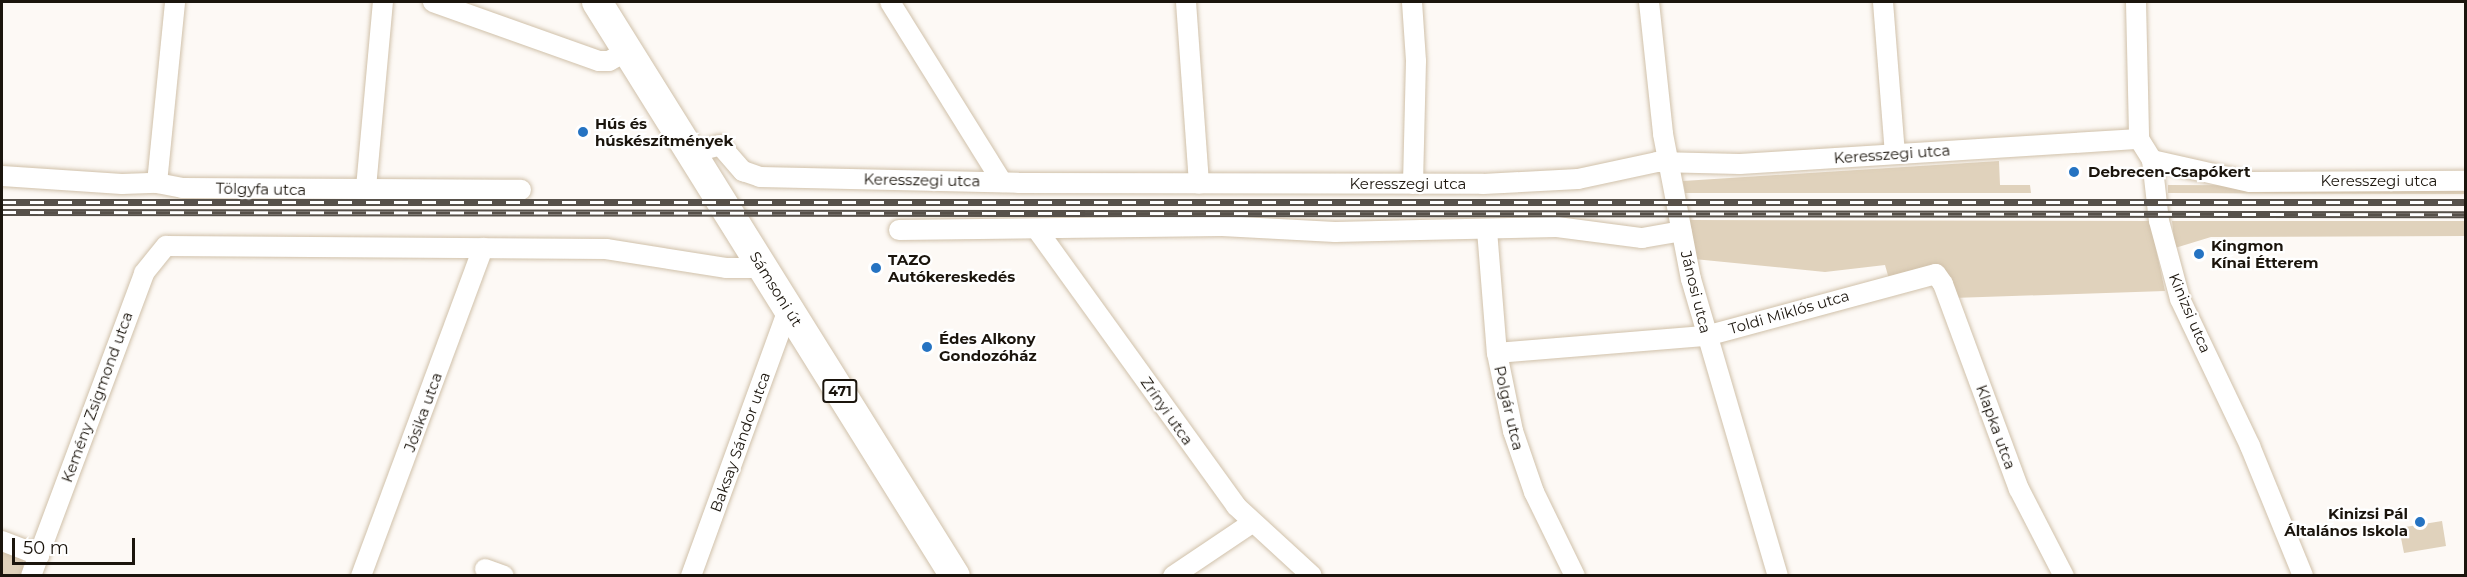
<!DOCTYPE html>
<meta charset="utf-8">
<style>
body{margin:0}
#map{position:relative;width:2467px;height:577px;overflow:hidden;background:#fdf9f5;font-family:Montserrat,sans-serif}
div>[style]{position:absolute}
.green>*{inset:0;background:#e0d2bc}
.roads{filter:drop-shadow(0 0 2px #d0c1aa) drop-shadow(0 0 2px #d0c1aa)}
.street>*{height:20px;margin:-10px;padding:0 10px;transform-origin:10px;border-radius:10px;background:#fff}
.primary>*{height:30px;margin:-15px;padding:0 15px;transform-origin:15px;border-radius:15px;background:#fff}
.rail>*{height:7px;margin-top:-3.5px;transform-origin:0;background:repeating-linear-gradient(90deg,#fff 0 14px,#57514a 0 28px);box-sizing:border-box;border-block:2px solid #57514a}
.dots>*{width:16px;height:16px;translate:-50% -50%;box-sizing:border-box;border:3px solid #fff;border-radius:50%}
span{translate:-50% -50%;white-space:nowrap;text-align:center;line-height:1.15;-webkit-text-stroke:4.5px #fff;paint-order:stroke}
.shield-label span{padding:2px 4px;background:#fff;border:2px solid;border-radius:4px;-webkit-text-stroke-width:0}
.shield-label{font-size:14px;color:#1b150d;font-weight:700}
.poi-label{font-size:15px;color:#1b150d;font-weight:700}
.left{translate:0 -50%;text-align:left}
.right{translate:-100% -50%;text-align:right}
.street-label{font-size:15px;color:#1b150d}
.frame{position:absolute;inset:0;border:3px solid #1b150d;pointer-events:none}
.scale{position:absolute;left:12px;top:538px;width:123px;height:27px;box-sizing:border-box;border:3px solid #1b150d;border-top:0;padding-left:8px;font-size:18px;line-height:21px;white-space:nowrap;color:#1b150d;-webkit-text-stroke:4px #fff;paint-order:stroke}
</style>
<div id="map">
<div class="green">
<div style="clip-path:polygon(1999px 161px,2000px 185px,2030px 185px,2031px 193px,1685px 193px,1683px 181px)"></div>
<div style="clip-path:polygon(2168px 185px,2465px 186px,2466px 194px,2168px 193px)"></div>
<div style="clip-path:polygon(1688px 220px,2150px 221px,2165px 291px,1953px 298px,1945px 277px,1889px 279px,1885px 265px,1825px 272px,1694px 259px)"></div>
<div style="clip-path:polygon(2172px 221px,2466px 221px,2465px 236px,2211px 237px,2175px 248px)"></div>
<div style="clip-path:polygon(2442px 521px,2446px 546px,2404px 553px,2399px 528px)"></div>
<div style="clip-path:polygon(2px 550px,23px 560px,23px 575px,2px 575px)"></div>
</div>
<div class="roads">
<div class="street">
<div style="left:433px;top:2px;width:176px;rotate:19.6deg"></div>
<div style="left:599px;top:61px;width:10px"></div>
<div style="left:609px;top:61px;width:21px;rotate:-29deg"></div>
<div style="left:890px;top:2px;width:212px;rotate:58.1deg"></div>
<div style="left:1186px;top:2px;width:182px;rotate:85.9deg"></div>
<div style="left:1412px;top:2px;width:59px;rotate:86.1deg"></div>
<div style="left:1416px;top:61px;width:123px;rotate:91.4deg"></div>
<div style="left:1649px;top:2px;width:133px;rotate:83.9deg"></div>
<div style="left:1663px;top:134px;width:148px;rotate:79.1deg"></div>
<div style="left:1691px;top:279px;width:309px;rotate:73.7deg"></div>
<div style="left:1883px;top:2px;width:152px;rotate:85.5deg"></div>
<div style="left:2136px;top:2px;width:137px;rotate:88.7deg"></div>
<div style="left:2139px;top:139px;width:25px;rotate:58deg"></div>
<div style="left:2152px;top:160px;width:100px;rotate:12.7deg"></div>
<div style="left:2250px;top:182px;width:216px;rotate:-0.3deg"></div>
<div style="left:691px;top:153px;width:30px;rotate:-15deg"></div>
<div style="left:720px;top:145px;width:35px;rotate:49deg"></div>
<div style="left:743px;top:171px;width:18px;rotate:19deg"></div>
<div style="left:760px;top:177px;width:258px;rotate:1.3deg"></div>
<div style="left:1018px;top:183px;width:465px;rotate:0.1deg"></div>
<div style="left:1483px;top:184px;width:95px;rotate:-3deg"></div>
<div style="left:1578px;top:179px;width:81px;rotate:-12.1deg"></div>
<div style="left:1657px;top:162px;width:83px;rotate:1.4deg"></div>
<div style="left:1740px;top:164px;width:400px;rotate:-3.6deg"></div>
<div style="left:2152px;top:160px;width:61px;rotate:83.5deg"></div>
<div style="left:2159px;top:221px;width:81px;rotate:74.9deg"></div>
<div style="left:2180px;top:299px;width:163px;rotate:64.5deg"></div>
<div style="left:2250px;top:446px;width:140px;rotate:67.8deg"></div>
<div style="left:2px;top:176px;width:120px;rotate:3.8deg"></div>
<div style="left:122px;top:184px;width:35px;rotate:-2deg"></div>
<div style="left:157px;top:183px;width:25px;rotate:11deg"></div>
<div style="left:182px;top:188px;width:339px;rotate:0.3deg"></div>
<div style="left:157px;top:183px;width:182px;rotate:-84.3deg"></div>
<div style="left:366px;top:188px;width:187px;rotate:-84.8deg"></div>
<div style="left:899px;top:230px;width:323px;rotate:-0.7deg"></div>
<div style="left:1222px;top:226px;width:113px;rotate:3deg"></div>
<div style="left:1335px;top:232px;width:222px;rotate:-1.3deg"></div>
<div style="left:1557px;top:227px;width:86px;rotate:7.4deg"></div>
<div style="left:1642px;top:238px;width:40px;rotate:-10deg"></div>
<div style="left:1487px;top:230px;width:123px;rotate:85.4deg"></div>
<div style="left:1497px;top:353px;width:80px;rotate:78.4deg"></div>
<div style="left:1513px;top:431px;width:65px;rotate:71deg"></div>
<div style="left:1534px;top:492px;width:93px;rotate:64deg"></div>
<div style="left:1038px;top:231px;width:339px;rotate:54.2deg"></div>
<div style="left:1236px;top:506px;width:103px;rotate:42.6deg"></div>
<div style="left:1497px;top:353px;width:210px;rotate:-4.7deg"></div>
<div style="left:1706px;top:336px;width:238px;rotate:-15.1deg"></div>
<div style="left:1936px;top:274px;width:12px;rotate:55deg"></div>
<div style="left:1943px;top:284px;width:219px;rotate:69.7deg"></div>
<div style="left:2019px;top:489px;width:98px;rotate:62.7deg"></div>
<div style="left:2px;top:541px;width:40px;rotate:21deg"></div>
<div style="left:485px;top:569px;width:20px;rotate:20deg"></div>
<div style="left:31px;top:576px;width:323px;rotate:-69.5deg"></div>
<div style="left:144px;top:273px;width:35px;rotate:-51deg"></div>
<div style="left:166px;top:246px;width:440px;rotate:0.4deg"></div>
<div style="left:606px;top:249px;width:121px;rotate:9deg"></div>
<div style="left:726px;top:268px;width:37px"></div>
<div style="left:361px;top:576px;width:350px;rotate:-69.6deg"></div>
<div style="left:691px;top:576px;width:284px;rotate:-70deg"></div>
<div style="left:1173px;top:576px;width:95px;rotate:-33.9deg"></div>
</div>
<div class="primary">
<div style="left:597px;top:2px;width:676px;rotate:58.05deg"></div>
</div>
</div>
<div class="rail">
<div style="left:2px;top:202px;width:2464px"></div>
<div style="left:2px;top:212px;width:2464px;rotate:0.05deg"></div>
</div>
<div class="dots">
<div style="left:583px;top:132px;background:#2573c2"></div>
<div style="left:2074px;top:172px;background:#2573c2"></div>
<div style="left:2199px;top:254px;background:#2573c2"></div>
<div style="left:876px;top:268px;background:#2573c2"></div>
<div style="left:927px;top:347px;background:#2573c2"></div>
<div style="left:2420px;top:522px;background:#2573c2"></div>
</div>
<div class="shield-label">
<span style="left:840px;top:391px">471</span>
</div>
<div class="poi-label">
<span class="left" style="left:595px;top:132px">Hús és<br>húskészítmények</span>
<span class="left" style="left:2088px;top:172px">Debrecen-Csapókert</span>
<span class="left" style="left:2211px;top:254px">Kingmon<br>Kínai Étterem</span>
<span class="left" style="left:888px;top:268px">TAZO<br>Autókereskedés</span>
<span class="left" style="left:939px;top:347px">Édes Alkony<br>Gondozóház</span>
<span class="right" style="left:2408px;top:522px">Kinizsi Pál<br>Általános Iskola</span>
</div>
<div class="street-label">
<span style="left:1892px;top:154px;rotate:-4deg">Keresszegi utca</span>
<span style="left:922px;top:180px;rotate:1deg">Keresszegi utca</span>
<span style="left:2379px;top:181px">Keresszegi utca</span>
<span style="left:1408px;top:184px">Keresszegi utca</span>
<span style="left:261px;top:189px;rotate:1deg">Tölgyfa utca</span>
<span style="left:776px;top:289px;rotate:58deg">Sámsoni út</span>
<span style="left:1696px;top:292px;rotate:76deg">Jánosi utca</span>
<span style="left:1789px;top:312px;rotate:-16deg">Toldi Miklós utca</span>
<span style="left:2190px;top:313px;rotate:67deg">Kinizsi utca</span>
<span style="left:97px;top:397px;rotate:-70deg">Kemény Zsigmond utca</span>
<span style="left:1509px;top:408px;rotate:77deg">Polgár utca</span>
<span style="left:1167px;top:411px;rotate:55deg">Zrínyi utca</span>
<span style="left:423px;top:412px;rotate:-70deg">Jósika utca</span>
<span style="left:1996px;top:427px;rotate:70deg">Klapka utca</span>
<span style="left:740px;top:442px;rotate:-70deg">Baksay Sándor utca</span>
</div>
<div class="frame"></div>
<div class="scale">50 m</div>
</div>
